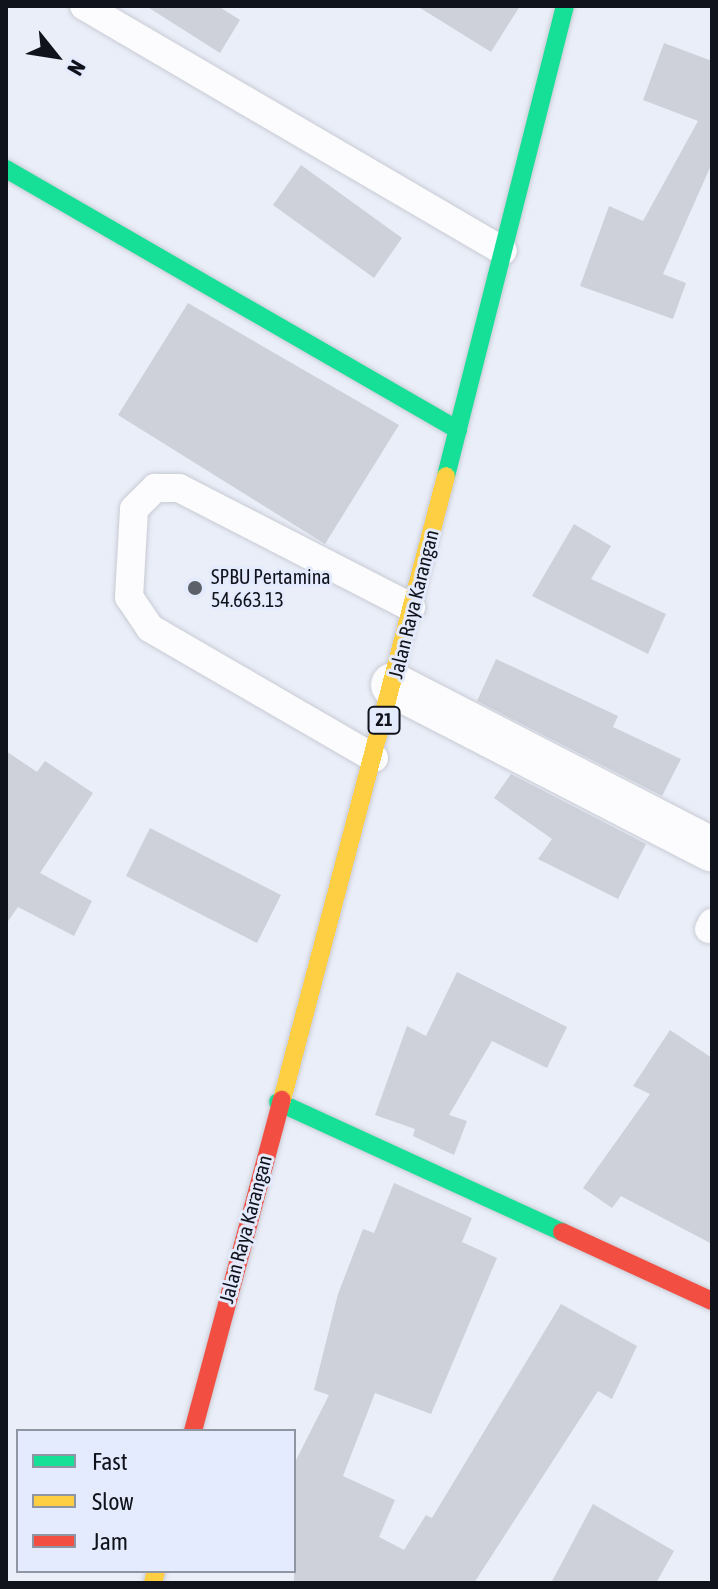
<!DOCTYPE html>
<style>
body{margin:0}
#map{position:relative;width:718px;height:1589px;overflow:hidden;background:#eaeef8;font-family:"Asap Condensed",sans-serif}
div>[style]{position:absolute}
.building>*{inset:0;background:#ced1da}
.roads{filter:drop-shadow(0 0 2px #c8cbd4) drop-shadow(0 0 2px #c8cbd4)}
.lane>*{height:28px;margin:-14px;padding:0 14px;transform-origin:14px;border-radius:14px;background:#fcfcfe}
.street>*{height:44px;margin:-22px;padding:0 22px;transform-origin:22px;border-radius:22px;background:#fcfcfe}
.fast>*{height:18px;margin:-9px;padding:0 9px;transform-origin:9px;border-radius:9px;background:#16e098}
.slow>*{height:18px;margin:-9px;padding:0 9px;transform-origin:9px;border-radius:9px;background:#ffcf43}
.jam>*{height:18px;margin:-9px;padding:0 9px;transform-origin:9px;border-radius:9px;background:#f24e42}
.dots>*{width:22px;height:22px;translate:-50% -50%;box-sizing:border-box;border:4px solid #e4ebfe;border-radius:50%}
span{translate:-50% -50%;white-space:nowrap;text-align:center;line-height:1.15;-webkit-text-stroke:6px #e4ebfe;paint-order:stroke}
.shield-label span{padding:2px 6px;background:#e4ebfe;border:2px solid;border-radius:6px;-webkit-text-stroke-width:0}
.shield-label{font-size:18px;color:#10131b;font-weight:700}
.poi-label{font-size:20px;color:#10131b}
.left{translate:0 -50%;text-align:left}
.street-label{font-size:20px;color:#10131b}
.frame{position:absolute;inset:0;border:8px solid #10131b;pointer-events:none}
.legend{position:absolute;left:16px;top:1429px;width:280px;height:144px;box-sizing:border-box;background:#e4ebfe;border:2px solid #8f95a3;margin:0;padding:10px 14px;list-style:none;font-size:24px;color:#10131b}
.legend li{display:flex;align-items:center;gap:16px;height:40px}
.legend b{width:40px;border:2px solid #8f95a3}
.north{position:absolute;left:16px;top:16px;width:80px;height:80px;-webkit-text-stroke:6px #e4ebfe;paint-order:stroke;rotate:120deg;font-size:22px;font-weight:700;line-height:32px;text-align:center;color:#10131b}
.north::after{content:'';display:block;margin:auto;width:28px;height:36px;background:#10131b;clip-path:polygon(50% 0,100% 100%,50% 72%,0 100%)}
</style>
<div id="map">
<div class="building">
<div style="clip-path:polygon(146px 6px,218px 6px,240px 20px,220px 53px)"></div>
<div style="clip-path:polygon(417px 6px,520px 6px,491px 52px)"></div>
<div style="clip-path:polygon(664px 43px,712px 61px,712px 163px,663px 274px,686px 283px,673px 319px,580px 286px,609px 206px,643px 221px,698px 121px,643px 100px)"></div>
<div style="clip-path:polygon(301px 165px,402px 238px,374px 278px,273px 205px)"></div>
<div style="clip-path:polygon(188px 303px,399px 425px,325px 544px,118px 415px)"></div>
<div style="clip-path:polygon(574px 524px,611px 546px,591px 579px,666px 614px,648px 654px,532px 596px)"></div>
<div style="clip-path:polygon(496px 659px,618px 716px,613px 727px,681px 759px,662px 796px,477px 701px)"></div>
<div style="clip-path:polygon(6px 751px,37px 772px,45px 761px,93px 793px,40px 873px,92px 901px,74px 936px,18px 907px,6px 924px)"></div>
<div style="clip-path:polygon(511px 774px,646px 844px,618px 899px,538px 859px,552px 839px,494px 798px)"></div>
<div style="clip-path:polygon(150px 828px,281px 895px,257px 943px,126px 876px)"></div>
<div style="clip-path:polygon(457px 972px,567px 1027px,547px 1068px,492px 1041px,449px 1115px,467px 1121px,454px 1155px,413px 1136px,415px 1129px,375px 1115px,407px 1026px,426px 1036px)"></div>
<div style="clip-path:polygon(670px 1030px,712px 1058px,712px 1244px,621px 1196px,612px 1208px,583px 1188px,650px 1094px,633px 1086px)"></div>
<div style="clip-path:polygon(394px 1183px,472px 1218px,462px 1242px,497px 1258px,431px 1414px,375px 1393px,343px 1476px,395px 1500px,379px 1537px,404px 1550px,426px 1515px,432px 1518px,561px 1304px,637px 1346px,612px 1399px,598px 1391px,474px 1583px,294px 1583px,294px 1464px,329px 1395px,314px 1390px,338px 1294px,363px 1229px,374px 1233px)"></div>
<div style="clip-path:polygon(593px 1504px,674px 1551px,656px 1583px,551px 1583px)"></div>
</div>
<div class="roads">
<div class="lane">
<div style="left:84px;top:6px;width:485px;rotate:30.3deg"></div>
<div style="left:374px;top:758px;width:259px;rotate:-149.9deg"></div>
<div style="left:150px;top:628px;width:37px;rotate:-124deg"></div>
<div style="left:129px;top:597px;width:88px;rotate:-86.7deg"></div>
<div style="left:134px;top:509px;width:30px;rotate:-45deg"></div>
<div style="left:155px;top:488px;width:24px"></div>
<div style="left:179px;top:488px;width:261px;rotate:27.2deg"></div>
<div style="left:709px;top:929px;width:7px;rotate:-63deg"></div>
</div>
<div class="street">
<div style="left:393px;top:685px;width:359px;rotate:27.3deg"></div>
</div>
<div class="fast">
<div style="left:6px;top:169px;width:522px;rotate:30deg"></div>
<div style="left:446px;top:476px;width:485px;rotate:-75.8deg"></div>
<div style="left:278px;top:1102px;width:312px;rotate:24.6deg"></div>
</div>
<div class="slow">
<div style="left:282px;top:1100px;width:645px;rotate:-75.27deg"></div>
<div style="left:153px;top:1583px;width:12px;rotate:-76deg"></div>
</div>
<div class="jam">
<div style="left:562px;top:1232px;width:165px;rotate:24.7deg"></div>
<div style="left:193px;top:1431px;width:343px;rotate:-75deg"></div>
</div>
</div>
<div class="dots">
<div style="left:195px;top:588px;background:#5c6068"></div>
</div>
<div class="shield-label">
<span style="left:384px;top:720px">21</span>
</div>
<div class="poi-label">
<span class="left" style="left:211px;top:588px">SPBU Pertamina<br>54.663.13</span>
</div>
<div class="street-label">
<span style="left:413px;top:604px;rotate:-76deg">Jalan Raya Karangan</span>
<span style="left:245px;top:1229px;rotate:-75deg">Jalan Raya Karangan</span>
</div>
<div class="frame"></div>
<ul class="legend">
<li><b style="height:10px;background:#16e098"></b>Fast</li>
<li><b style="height:10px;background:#ffcf43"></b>Slow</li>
<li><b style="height:10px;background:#f24e42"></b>Jam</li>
</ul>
<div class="north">N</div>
</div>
